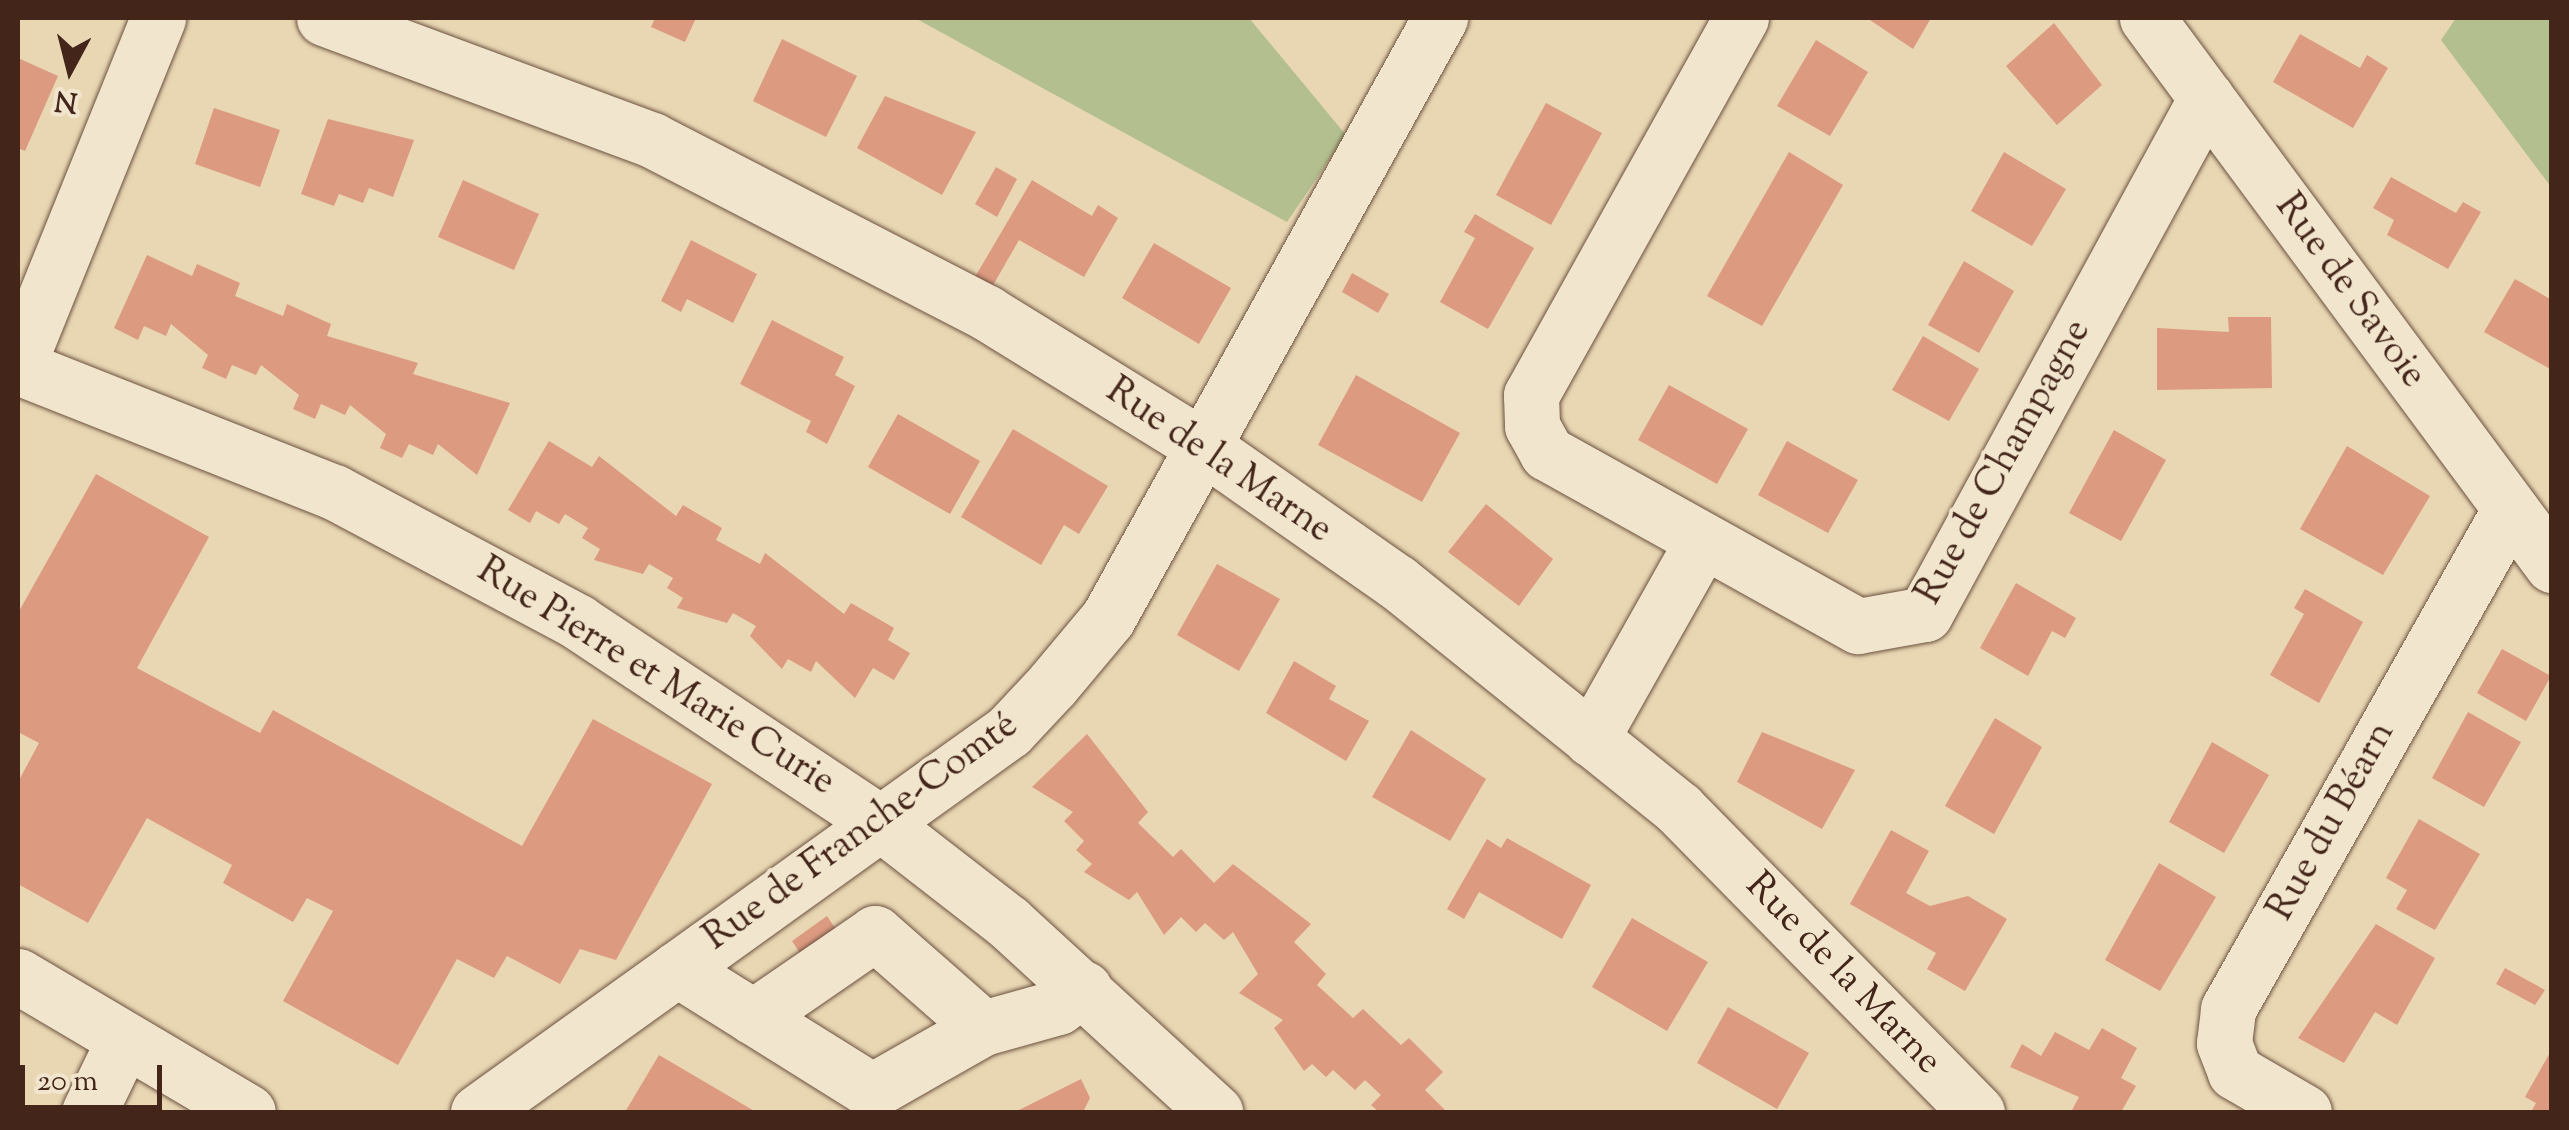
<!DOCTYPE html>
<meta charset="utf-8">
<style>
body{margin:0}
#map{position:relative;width:2569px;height:1130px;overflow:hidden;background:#e9d7b3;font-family:"Sorts Mill Goudy",serif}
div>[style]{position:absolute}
.green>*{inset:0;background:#b3bf8f}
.building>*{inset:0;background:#dc9a81}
.roads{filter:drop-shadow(0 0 2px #6c5240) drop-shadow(0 0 2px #6c5240)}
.minor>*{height:55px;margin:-27.5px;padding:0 27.5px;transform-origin:27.5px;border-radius:27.5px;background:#f1e5ce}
span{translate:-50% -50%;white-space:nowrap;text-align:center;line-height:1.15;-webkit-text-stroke:8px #f1e5ce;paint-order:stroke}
.street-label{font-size:38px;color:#43251a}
.frame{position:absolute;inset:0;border:20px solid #43251a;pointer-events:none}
.north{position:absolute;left:20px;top:20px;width:100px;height:100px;-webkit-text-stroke:8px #f1e5ce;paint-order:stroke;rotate:187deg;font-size:28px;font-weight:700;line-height:40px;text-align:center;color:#43251a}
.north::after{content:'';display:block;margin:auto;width:35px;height:45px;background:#43251a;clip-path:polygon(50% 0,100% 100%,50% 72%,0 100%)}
.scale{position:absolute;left:20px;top:1065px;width:142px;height:45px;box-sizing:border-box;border:5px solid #43251a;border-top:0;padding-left:12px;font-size:30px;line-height:35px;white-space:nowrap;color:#43251a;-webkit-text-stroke:8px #f1e5ce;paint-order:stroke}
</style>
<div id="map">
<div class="green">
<div style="clip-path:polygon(915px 18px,1249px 18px,1346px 135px,1287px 222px)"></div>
<div style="clip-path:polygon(2456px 18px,2551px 18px,2551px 187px,2441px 40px)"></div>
</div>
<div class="building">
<div style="clip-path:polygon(655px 18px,696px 18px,685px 42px,651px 27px)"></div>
<div style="clip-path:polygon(1867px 18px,1931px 18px,1913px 49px)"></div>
<div style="clip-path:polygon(2054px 23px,2102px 85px,2057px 125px,2006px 66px)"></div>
<div style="clip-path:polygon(2300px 34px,2360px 68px,2367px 55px,2388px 68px,2353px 128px,2273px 82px)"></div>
<div style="clip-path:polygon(782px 39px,857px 76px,826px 137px,753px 101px)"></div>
<div style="clip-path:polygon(1816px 40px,1868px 72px,1830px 136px,1777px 106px)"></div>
<div style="clip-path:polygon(18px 58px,58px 76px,25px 151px,18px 148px)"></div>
<div style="clip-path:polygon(885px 96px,976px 132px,942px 195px,857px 148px)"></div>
<div style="clip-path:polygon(1546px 103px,1602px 133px,1551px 225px,1496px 195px)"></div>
<div style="clip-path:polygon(214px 108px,280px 130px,260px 187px,195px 164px)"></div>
<div style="clip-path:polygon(328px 119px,414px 140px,393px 197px,369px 188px,363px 203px,339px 194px,334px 206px,301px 194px)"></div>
<div style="clip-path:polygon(1789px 152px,1843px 185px,1762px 326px,1707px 296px)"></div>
<div style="clip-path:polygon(2004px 152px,2066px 189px,2032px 246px,1971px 211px)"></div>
<div style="clip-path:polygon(996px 167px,1017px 179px,997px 217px,975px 204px)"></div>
<div style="clip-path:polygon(2391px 177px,2456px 213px,2463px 202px,2481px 212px,2448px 269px,2387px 235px,2394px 220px,2373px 208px)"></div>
<div style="clip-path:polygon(463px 180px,539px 214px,514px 270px,438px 237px)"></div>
<div style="clip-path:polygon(1032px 180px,1092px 216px,1098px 205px,1118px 218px,1084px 277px,1019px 240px,992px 287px,975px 277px)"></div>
<div style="clip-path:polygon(1475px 214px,1534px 248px,1488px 329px,1440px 302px,1475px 238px,1464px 232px)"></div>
<div style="clip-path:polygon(691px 240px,757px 274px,733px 323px,687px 299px,681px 312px,661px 301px)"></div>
<div style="clip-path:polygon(1154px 243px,1231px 288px,1199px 344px,1122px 298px)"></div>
<div style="clip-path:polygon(147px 255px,192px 276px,197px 264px,240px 283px,235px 296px,283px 316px,287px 304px,331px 324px,327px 336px,418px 363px,413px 374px,510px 403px,477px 475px,438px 444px,433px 455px,409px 444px,402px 458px,380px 448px,386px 434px,350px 405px,345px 415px,321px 404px,315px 419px,293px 409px,299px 395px,261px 365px,256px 375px,232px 365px,226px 379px,202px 368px,208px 355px,171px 324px,166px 336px,144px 326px,138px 340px,114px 328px)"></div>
<div style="clip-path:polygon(1964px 261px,2014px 291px,1979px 353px,1928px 325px)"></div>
<div style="clip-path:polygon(1352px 273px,1389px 294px,1378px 313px,1342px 292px)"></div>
<div style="clip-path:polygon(2515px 279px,2552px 300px,2552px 370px,2484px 332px)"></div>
<div style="clip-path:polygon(2228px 317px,2271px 317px,2272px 388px,2157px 390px,2157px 328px,2229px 332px)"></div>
<div style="clip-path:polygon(772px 320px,844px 357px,835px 375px,855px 386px,827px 444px,806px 432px,811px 421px,740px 384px)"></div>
<div style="clip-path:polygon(1923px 336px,1979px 369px,1949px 421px,1892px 390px)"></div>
<div style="clip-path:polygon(1356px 375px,1460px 433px,1422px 502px,1318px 445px)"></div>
<div style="clip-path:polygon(1669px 385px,1748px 429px,1717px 484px,1638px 440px)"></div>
<div style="clip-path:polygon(898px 414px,980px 461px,950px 514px,868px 467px)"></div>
<div style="clip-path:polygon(1013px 429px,1108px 486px,1079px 534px,1064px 525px,1041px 565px,961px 517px)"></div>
<div style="clip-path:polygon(2114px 430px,2166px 460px,2121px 541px,2069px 513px)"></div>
<div style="clip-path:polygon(549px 441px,592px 467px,599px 456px,676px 516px,683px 505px,722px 528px,716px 540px,760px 564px,765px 553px,844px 614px,851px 603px,894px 628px,888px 640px,910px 653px,894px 680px,873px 668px,855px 698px,816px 661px,811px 672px,788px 659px,782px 669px,750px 636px,756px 626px,733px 613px,727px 623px,677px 608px,683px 598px,667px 588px,673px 578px,649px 564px,643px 574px,594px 560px,600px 549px,582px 538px,588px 528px,565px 514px,559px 524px,536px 511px,530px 523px,508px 510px)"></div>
<div style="clip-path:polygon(1787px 441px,1858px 480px,1828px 533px,1758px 495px)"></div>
<div style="clip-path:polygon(2347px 446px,2430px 496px,2383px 575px,2300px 529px)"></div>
<div style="clip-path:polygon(96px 474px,209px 537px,137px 668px,260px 733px,273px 710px,522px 846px,593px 719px,712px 784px,616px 960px,580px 949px,560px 984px,507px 956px,494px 978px,457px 959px,398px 1065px,283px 1001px,333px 911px,307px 898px,293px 922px,223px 883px,232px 865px,147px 818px,88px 923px,18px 884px,18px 782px,39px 743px,18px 732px,18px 613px)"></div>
<div style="clip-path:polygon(1486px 504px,1553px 559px,1519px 606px,1448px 552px)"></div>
<div style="clip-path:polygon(1217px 564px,1280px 599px,1239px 671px,1177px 635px)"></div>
<div style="clip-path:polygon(2016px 583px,2076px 618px,2065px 638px,2052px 631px,2028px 676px,1980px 648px)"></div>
<div style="clip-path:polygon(2305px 589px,2363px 622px,2319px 703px,2270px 675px,2304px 614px,2294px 608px)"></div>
<div style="clip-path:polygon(2502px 649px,2551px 676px,2526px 721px,2477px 693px)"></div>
<div style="clip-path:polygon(1294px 661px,1336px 686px,1329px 699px,1369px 721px,1346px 761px,1266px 713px)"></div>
<div style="clip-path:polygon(2468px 712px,2521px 742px,2484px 807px,2432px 778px)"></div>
<div style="clip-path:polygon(1995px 718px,2042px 747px,1994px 834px,1945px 806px)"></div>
<div style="clip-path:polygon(1411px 730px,1486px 779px,1450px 841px,1372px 797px)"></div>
<div style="clip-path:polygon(1762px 732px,1855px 770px,1822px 829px,1737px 782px)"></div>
<div style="clip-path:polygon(1087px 734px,1148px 812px,1138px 823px,1173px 857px,1181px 849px,1214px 883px,1233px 864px,1311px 924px,1294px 942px,1326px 974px,1317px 985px,1353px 1018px,1363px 1009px,1401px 1045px,1409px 1038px,1443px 1072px,1425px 1090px,1447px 1112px,1379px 1112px,1371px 1105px,1381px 1095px,1365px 1080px,1355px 1090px,1333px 1070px,1326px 1077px,1312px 1064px,1304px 1071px,1274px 1028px,1283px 1020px,1239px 993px,1258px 974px,1233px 932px,1224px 940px,1205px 923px,1196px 932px,1181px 917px,1164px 935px,1137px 892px,1129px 900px,1084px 872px,1092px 864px,1076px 850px,1084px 841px,1064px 821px,1073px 812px,1032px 787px)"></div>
<div style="clip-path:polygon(2212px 742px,2269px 775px,2224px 853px,2169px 822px)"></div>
<div style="clip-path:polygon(2419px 819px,2480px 854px,2435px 930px,2396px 909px,2407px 890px,2386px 878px)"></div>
<div style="clip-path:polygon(1891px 830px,1929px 851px,1906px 893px,1930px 906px,1968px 896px,2007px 919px,1965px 991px,1927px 969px,1936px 953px,1850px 904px)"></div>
<div style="clip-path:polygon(1507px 838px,1591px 885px,1562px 939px,1479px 892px,1464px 919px,1447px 909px,1487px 839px,1501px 848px)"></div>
<div style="clip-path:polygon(2159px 863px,2216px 897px,2160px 991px,2105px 960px)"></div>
<div style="clip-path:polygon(827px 916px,839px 934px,804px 959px,792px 941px)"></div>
<div style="clip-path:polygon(1632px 918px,1708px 962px,1667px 1031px,1592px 987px)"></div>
<div style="clip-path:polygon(2376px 924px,2435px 958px,2397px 1025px,2375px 1012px,2344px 1063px,2298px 1038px)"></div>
<div style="clip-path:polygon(2505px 968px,2545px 990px,2535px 1005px,2496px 984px)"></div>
<div style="clip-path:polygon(1728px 1007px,1809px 1053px,1777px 1109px,1697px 1063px)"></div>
<div style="clip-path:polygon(2102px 1028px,2137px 1048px,2121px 1078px,2136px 1086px,2121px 1112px,2071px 1112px,2079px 1097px,2010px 1067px,2022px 1044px,2041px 1056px,2055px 1032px,2089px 1050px)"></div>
<div style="clip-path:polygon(2552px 1049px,2552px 1112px,2531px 1112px,2536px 1103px,2525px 1097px)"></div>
<div style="clip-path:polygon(659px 1055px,756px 1112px,625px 1112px)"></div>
<div style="clip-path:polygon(1081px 1079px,1090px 1098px,1083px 1112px,1015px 1112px)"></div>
</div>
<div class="roads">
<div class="minor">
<div style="left:324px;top:18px;width:350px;rotate:20.4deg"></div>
<div style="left:652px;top:140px;width:377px;rotate:27.3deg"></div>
<div style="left:987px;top:313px;width:251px;rotate:31.7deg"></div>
<div style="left:1201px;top:445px;width:239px;rotate:35deg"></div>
<div style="left:1397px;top:582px;width:362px;rotate:38.8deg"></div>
<div style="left:1679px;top:809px;width:425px;rotate:45.5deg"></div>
<div style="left:1741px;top:18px;width:432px;rotate:119.1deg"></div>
<div style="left:1531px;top:395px;width:31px;rotate:88deg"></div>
<div style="left:1532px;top:426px;width:31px;rotate:61deg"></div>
<div style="left:1547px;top:453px;width:356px;rotate:29.1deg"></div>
<div style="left:1858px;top:626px;width:68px;rotate:-10.2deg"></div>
<div style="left:1925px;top:614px;width:588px;rotate:-61.43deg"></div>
<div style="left:2147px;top:18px;width:681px;rotate:53.48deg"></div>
<div style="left:18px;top:365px;width:374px;rotate:-68deg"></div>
<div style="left:18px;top:367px;width:340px;rotate:21.6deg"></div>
<div style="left:334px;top:492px;width:276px;rotate:28deg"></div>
<div style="left:578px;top:622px;width:361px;rotate:33.6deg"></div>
<div style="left:879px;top:822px;width:163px;rotate:37.8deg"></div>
<div style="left:1008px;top:922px;width:281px;rotate:42.5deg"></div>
<div style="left:1591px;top:739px;width:228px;rotate:-60.6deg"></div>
<div style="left:677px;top:969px;width:230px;rotate:32deg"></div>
<div style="left:872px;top:1091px;width:128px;rotate:-29.6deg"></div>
<div style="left:983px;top:1028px;width:78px;rotate:-15.6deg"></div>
<div style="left:1058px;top:1007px;width:32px;rotate:-35deg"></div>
<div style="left:18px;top:976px;width:267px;rotate:30.6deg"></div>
<div style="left:753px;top:1017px;width:148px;rotate:-34.5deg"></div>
<div style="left:875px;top:933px;width:144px;rotate:41.3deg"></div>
<div style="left:89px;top:1112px;width:80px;rotate:-64.1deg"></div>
<div style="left:478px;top:1112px;width:654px;rotate:-35.66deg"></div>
<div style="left:1009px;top:731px;width:63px;rotate:-46.9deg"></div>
<div style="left:1052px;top:685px;width:87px;rotate:-50.1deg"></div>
<div style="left:1108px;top:618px;width:686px;rotate:-61.04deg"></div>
<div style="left:2304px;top:1112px;width:80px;rotate:-149.9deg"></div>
<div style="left:2235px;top:1072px;width:31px;rotate:-111deg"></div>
<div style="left:2224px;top:1043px;width:34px;rotate:-83deg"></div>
<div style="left:2228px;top:1009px;width:574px;rotate:-60.58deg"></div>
</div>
</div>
<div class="street-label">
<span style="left:2349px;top:292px;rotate:54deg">Rue de Savoie</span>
<span style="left:1218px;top:462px;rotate:34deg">Rue de la Marne</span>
<span style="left:2005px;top:463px;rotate:-61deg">Rue de Champagne</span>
<span style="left:655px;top:678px;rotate:32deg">Rue Pierre et Marie Curie</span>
<span style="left:2333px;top:822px;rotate:-61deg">Rue du Béarn</span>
<span style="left:862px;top:833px;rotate:-36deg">Rue de Franche-Comté</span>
<span style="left:1842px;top:975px;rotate:46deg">Rue de la Marne</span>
</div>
<div class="frame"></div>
<div class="north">N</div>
<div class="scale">20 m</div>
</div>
